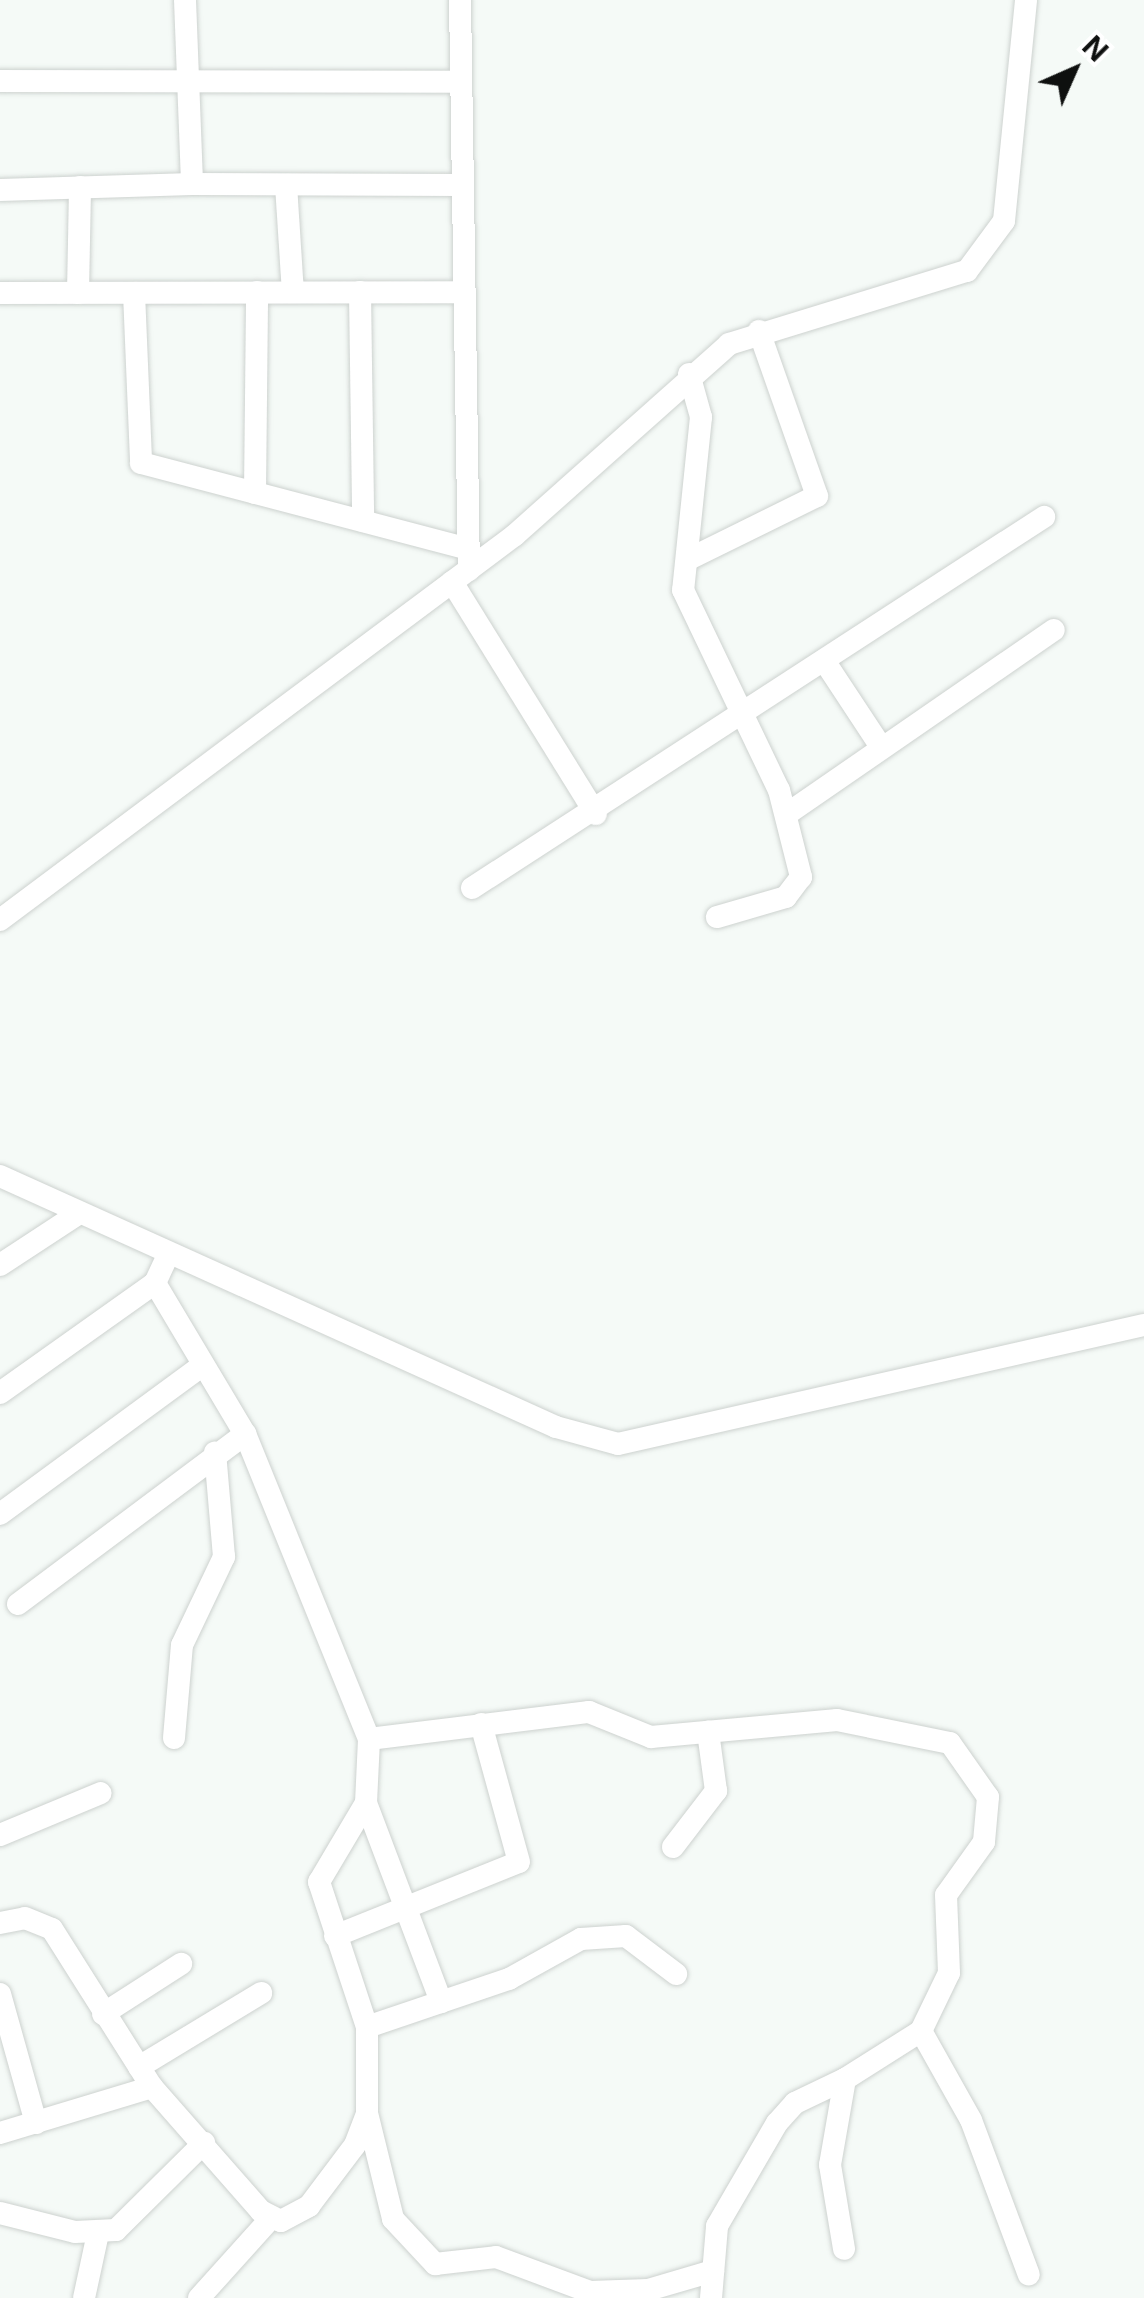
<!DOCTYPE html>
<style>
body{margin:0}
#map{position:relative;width:1144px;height:2298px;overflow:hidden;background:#f5faf7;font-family:Inter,sans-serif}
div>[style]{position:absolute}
.roads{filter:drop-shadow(0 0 2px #cdd2cf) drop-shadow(0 0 2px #cdd2cf)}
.minor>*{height:22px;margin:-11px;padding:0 11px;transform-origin:11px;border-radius:11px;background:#fff}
span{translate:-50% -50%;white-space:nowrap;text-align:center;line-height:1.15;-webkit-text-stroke:9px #fff;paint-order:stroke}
.north{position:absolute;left:1024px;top:20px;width:100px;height:100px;-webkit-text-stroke:8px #fff;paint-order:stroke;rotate:45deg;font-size:28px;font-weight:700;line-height:40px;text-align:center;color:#0e100f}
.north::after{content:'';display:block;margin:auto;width:35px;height:45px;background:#0e100f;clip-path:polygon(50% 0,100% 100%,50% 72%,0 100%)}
</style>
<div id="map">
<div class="roads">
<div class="minor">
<div style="left:185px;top:0;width:184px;rotate:87.8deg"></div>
<div style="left:192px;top:184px;width:271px;rotate:0.2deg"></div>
<div style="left:460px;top:0;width:570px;rotate:89.1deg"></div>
<div style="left:0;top:81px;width:461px;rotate:0.1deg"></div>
<div style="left:286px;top:185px;width:107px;rotate:86.3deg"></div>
<div style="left:0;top:190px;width:192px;rotate:-1.8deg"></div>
<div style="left:360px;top:292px;width:229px;rotate:89.2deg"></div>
<div style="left:0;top:293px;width:464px;rotate:-0.1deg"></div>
<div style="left:78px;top:293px;width:106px;rotate:-88.9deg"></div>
<div style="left:134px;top:293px;width:170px;rotate:87.6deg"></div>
<div style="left:141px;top:463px;width:338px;rotate:14.7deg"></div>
<div style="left:689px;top:374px;width:45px;rotate:74.4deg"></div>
<div style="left:701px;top:417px;width:174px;rotate:95.9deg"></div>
<div style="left:683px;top:590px;width:222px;rotate:64.4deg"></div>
<div style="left:779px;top:790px;width:90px;rotate:75.8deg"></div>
<div style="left:801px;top:877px;width:25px;rotate:127deg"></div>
<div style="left:786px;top:897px;width:72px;rotate:163.8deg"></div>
<div style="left:255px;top:493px;width:201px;rotate:-89.4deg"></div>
<div style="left:687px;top:560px;width:145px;rotate:-26.2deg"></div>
<div style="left:817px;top:496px;width:175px;rotate:-109.4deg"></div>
<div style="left:452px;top:582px;width:273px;rotate:58.2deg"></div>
<div style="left:825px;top:662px;width:102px;rotate:56.6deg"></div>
<div style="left:787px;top:814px;width:324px;rotate:-34.6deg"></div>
<div style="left:472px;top:888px;width:682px;rotate:-32.97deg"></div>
<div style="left:0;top:920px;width:643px;rotate:-36.78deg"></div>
<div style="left:515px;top:535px;width:287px;rotate:-41.7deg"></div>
<div style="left:729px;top:344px;width:249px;rotate:-17.1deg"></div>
<div style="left:967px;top:271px;width:62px;rotate:-53.5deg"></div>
<div style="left:1004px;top:221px;width:222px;rotate:-84.3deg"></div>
<div style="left:0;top:1176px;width:610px;rotate:24.3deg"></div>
<div style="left:556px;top:1427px;width:64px;rotate:15.3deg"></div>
<div style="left:618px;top:1444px;width:539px;rotate:-12.75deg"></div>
<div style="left:0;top:1265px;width:93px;rotate:-33.2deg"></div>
<div style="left:0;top:1393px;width:190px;rotate:-35.4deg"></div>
<div style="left:0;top:1514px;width:247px;rotate:-36.3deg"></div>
<div style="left:18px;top:1604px;width:284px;rotate:-36.8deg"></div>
<div style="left:174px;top:1738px;width:93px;rotate:-85.1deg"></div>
<div style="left:182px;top:1645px;width:98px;rotate:-64.5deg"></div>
<div style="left:224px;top:1557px;width:105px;rotate:-94.9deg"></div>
<div style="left:369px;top:1739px;width:222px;rotate:-7deg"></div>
<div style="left:589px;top:1712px;width:67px;rotate:22deg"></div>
<div style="left:651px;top:1737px;width:187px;rotate:-5.2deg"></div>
<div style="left:837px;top:1720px;width:115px;rotate:11.5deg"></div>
<div style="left:950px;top:1743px;width:66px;rotate:54.9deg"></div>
<div style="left:988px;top:1797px;width:45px;rotate:95.1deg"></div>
<div style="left:984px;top:1842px;width:65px;rotate:125.6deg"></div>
<div style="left:946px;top:1895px;width:78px;rotate:87.8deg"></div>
<div style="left:949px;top:1973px;width:64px;rotate:115.8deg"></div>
<div style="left:921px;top:2031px;width:90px;rotate:147.7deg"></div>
<div style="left:845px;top:2079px;width:87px;rotate:99.9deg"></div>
<div style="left:830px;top:2165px;width:85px;rotate:80.5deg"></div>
<div style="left:366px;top:1803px;width:213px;rotate:69.3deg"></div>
<div style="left:0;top:1835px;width:109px;rotate:-22.6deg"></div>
<div style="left:673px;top:1847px;width:71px;rotate:-52.5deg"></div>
<div style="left:716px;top:1791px;width:60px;rotate:-97.7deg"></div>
<div style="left:0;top:1923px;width:25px;rotate:-11deg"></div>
<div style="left:25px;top:1918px;width:29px;rotate:22deg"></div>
<div style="left:52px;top:1929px;width:187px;rotate:57.7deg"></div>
<div style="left:335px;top:1936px;width:198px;rotate:-21.9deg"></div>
<div style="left:519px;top:1862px;width:143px;rotate:-105.4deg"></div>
<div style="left:0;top:1994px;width:134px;rotate:74.4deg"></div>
<div style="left:103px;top:2014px;width:93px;rotate:-32.7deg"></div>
<div style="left:367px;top:2027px;width:150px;rotate:-18.7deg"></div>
<div style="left:509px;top:1979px;width:82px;rotate:-29.1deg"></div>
<div style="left:581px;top:1939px;width:45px;rotate:-3.8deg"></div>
<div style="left:626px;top:1936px;width:63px;rotate:37.2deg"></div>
<div style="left:921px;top:2031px;width:102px;rotate:60.7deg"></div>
<div style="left:971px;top:2120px;width:165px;rotate:69.5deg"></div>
<div style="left:139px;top:2067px;width:143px;rotate:-31.2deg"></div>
<div style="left:368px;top:2117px;width:105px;rotate:76.2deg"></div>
<div style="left:393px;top:2219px;width:62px;rotate:47deg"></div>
<div style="left:435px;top:2264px;width:61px;rotate:-6.5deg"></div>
<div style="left:496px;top:2257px;width:100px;rotate:20.4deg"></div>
<div style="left:590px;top:2292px;width:58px;rotate:-2deg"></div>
<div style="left:648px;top:2290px;width:68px;rotate:-16.3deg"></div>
<div style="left:0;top:2133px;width:159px;rotate:-16.8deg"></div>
<div style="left:152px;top:2087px;width:165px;rotate:48.7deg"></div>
<div style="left:261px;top:2211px;width:22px;rotate:27deg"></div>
<div style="left:281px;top:2221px;width:32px;rotate:-28deg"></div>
<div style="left:309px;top:2206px;width:76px;rotate:-53deg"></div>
<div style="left:355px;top:2145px;width:34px;rotate:-69deg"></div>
<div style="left:367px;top:2113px;width:86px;rotate:-90deg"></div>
<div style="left:367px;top:2027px;width:153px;rotate:-108.3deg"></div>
<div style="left:319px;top:1882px;width:92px;rotate:-59.3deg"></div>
<div style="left:366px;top:1803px;width:64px;rotate:-87.3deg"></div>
<div style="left:369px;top:1739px;width:329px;rotate:-112.1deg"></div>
<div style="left:245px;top:1434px;width:176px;rotate:-120.8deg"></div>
<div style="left:155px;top:1283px;width:29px;rotate:-65deg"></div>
<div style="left:0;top:2213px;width:77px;rotate:14.2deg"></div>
<div style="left:75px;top:2232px;width:41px;rotate:-2.8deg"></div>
<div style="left:116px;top:2230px;width:124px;rotate:-44.7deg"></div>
<div style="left:84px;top:2298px;width:66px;rotate:-77.8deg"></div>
<div style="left:199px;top:2298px;width:108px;rotate:-48deg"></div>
<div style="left:711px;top:2298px;width:72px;rotate:-85.2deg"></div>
<div style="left:717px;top:2226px;width:119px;rotate:-59.8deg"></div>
<div style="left:777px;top:2123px;width:27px;rotate:-48deg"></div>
<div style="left:795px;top:2103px;width:55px;rotate:-25.6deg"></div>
</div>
</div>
<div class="north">N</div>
</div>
